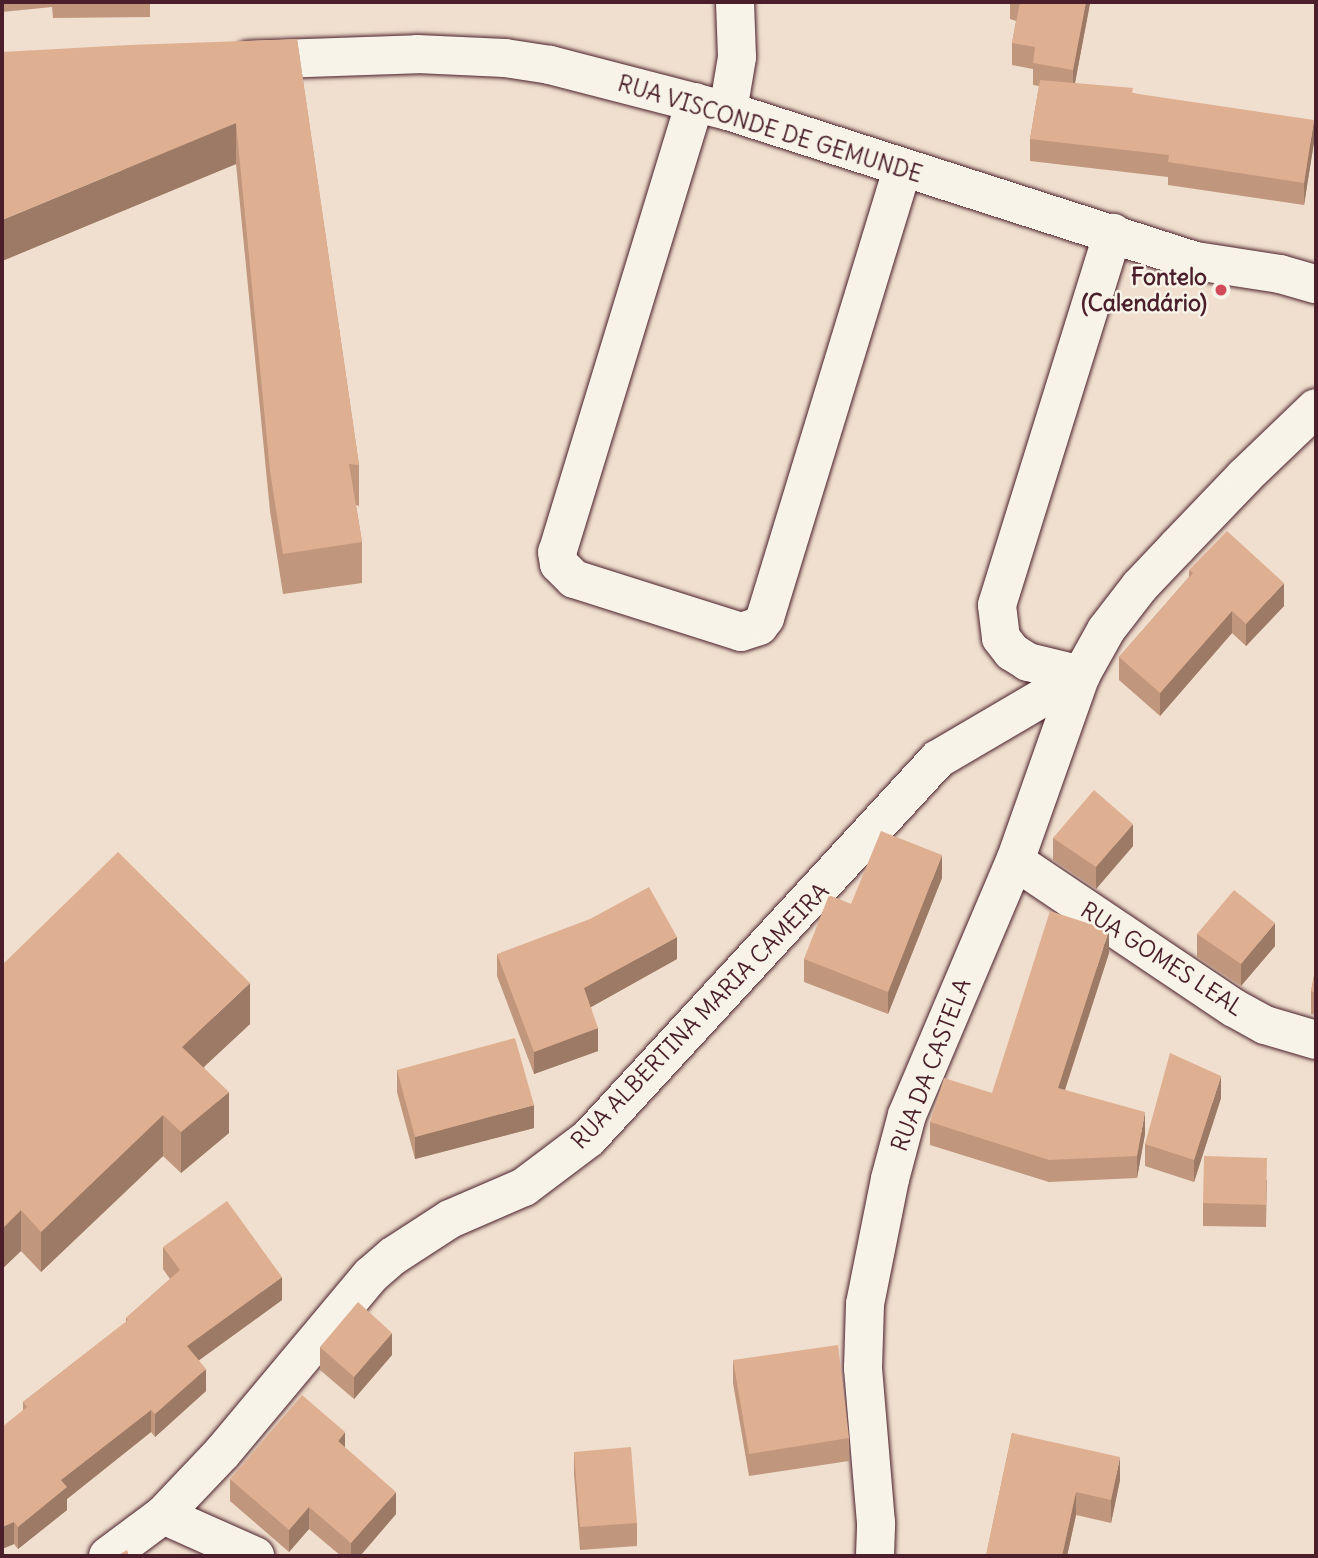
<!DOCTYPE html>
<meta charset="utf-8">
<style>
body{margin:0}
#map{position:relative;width:1318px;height:1558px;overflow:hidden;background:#f0dfce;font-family:Delius,sans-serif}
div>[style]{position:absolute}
.roads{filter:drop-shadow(0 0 2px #4a1f2b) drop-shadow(0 0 2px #4a1f2b)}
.minor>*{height:38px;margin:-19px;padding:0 19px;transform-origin:19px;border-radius:19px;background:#f7f3e8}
.wall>*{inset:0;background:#c0967d}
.shaded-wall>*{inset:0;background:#9c7a66}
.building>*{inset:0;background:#dfaf91}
.dots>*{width:19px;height:19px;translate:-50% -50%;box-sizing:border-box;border:4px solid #f7f3e8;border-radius:50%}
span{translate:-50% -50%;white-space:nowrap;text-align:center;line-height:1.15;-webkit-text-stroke:5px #f7f3e8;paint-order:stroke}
.street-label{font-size:23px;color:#4a1f2b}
.poi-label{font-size:23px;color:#4a1f2b;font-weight:700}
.right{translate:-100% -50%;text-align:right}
.frame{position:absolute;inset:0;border:4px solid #4a1f2b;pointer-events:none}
</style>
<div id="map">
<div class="roads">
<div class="minor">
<div style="left:249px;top:60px;width:168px;rotate:-2deg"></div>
<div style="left:417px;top:54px;width:88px;rotate:2.6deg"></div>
<div style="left:505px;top:58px;width:46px;rotate:8.8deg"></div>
<div style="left:550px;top:65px;width:184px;rotate:14.5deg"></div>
<div style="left:728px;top:111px;width:491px;rotate:17.8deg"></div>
<div style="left:1196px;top:261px;width:85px;rotate:8.8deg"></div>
<div style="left:1280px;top:274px;width:37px;rotate:16deg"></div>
<div style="left:695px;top:102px;width:471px;rotate:107deg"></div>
<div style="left:557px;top:552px;width:12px;rotate:81deg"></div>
<div style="left:559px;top:564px;width:21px;rotate:45deg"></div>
<div style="left:574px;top:579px;width:175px;rotate:17.6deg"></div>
<div style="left:741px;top:632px;width:19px;rotate:-18deg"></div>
<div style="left:759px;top:626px;width:10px;rotate:-53deg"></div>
<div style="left:765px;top:618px;width:469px;rotate:-73deg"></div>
<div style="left:728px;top:111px;width:55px;rotate:-80.5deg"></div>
<div style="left:737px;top:57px;width:55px;rotate:-92.1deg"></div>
<div style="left:1081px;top:675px;width:55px;rotate:-166.2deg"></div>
<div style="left:1028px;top:662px;width:19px;rotate:-148deg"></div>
<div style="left:1012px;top:652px;width:18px;rotate:-128deg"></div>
<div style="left:1001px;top:638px;width:33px;rotate:-97deg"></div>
<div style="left:997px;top:605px;width:390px;rotate:-72.7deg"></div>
<div style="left:1015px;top:861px;width:264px;rotate:33.9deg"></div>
<div style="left:1234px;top:1008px;width:35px;rotate:29deg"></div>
<div style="left:1265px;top:1025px;width:53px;rotate:16.4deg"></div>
<div style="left:163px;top:1515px;width:101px;rotate:24deg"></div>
<div style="left:108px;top:1556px;width:69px;rotate:-36.7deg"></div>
<div style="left:163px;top:1515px;width:86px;rotate:-46.4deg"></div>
<div style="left:222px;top:1453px;width:232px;rotate:-50.1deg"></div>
<div style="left:371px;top:1275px;width:29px;rotate:-41deg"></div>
<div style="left:393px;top:1256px;width:68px;rotate:-33deg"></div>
<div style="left:450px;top:1219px;width:81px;rotate:-23.4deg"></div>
<div style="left:524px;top:1187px;width:81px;rotate:-37deg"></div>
<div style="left:589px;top:1138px;width:515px;rotate:-47.36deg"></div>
<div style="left:938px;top:759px;width:166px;rotate:-30.4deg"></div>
<div style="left:875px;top:1556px;width:33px;rotate:-88deg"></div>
<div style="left:876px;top:1523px;width:156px;rotate:-94.8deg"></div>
<div style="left:863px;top:1368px;width:64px;rotate:-88.2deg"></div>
<div style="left:865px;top:1304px;width:127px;rotate:-78.7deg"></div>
<div style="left:890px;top:1179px;width:66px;rotate:-75.1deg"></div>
<div style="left:907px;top:1115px;width:276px;rotate:-67deg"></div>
<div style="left:1015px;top:861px;width:197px;rotate:-70.5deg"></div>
<div style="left:1081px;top:675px;width:51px;rotate:-60.9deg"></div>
<div style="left:1106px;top:630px;width:56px;rotate:-52.3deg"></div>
<div style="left:1140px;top:586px;width:54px;rotate:-46.5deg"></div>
<div style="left:1177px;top:547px;width:98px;rotate:-46.2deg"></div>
<div style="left:1245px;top:476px;width:98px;rotate:-43.8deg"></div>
</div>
</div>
<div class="wall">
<div style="clip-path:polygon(2px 2px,150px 2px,150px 17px,53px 18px,52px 7px,2px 12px)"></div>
<div style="clip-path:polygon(1010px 2px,1090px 2px,1075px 83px,1133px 93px,1314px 142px,1304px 205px,1168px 185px,1168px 177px,1030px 161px,1030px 139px,1039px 86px,1033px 85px,1033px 69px,1012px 65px,1012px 43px,1016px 21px,1010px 19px)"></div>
<div style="clip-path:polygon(297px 39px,359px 465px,359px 506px,356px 505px,362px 542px,362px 583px,283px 594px,270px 511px,236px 164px,2px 261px)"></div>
<div style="clip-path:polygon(1189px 570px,1284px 606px,1246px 646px,1232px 633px,1160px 716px,1119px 680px,1119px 657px,1189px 577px)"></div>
<div style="clip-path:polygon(1053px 838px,1133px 846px,1096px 889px,1053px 860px)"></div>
<div style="clip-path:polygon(942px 878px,888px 1014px,804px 982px,804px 959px,851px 904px)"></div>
<div style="clip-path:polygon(1197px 934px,1275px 946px,1241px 986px,1197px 957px)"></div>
<div style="clip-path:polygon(1109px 953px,1065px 1090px,1145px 1134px,1137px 1178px,1049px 1182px,930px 1145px,930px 1122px,992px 1093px)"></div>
<div style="clip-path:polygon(497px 954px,677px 959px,591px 1007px,598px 1051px,534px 1074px,497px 976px)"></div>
<div style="clip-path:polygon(2px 965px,250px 1024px,204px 1067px,229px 1133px,181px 1173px,163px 1156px,41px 1272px,21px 1251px,2px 1269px)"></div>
<div style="clip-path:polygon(1316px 965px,1316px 1015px,1311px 1014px,1311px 991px)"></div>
<div style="clip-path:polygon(397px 1070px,534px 1128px,415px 1159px,397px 1092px)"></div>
<div style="clip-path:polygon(1221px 1098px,1194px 1182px,1145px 1166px,1145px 1144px)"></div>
<div style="clip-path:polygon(1267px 1180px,1266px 1227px,1203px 1226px,1203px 1203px)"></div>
<div style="clip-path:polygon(163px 1247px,282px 1300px,199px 1360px,206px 1391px,155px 1437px,151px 1432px,67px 1499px,67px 1510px,18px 1549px,14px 1544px,2px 1549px,23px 1410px,23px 1402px,126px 1322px,126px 1318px,170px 1279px,163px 1269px)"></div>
<div style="clip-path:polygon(320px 1347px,392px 1355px,354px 1399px,320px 1370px)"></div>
<div style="clip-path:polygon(733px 1360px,849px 1438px,849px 1461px,749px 1476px,733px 1383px)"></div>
<div style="clip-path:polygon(1012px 1433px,1120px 1480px,1111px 1523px,1076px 1515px,1067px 1556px,986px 1556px)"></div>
<div style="clip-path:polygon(345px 1448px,396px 1514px,360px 1556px,341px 1556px,309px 1529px,289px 1552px,230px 1501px,230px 1479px)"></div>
<div style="clip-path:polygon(574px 1452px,637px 1523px,637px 1546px,580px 1550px,574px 1474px)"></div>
</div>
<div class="shaded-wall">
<div style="clip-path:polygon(1086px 2px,1090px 2px,1090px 4px,1073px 93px,1073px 70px)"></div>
<div style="clip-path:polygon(1314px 120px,1314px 142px,1304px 205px,1304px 183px)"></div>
<div style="clip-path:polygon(236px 123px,236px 164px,2px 261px,2px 220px)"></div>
<div style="clip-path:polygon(1284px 583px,1284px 606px,1246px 646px,1246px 624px)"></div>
<div style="clip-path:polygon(1232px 611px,1232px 633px,1160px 716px,1160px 693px)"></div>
<div style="clip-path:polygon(1133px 824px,1133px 846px,1096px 889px,1096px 867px)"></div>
<div style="clip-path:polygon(942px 855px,942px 878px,888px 1014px,888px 992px)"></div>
<div style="clip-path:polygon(1275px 923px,1275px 946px,1241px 986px,1241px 964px)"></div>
<div style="clip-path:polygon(1109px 930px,1109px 953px,1058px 1111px,1058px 1088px)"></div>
<div style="clip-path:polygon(677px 937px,677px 959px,584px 1011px,584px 988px)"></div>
<div style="clip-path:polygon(250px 983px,250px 1024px,182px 1087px,182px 1047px)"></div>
<div style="clip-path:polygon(598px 1028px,598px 1051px,534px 1074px,534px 1052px)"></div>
<div style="clip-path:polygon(1221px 1076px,1221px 1098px,1194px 1182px,1194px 1160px)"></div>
<div style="clip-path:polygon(229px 1092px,229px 1133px,181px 1173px,181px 1132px)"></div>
<div style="clip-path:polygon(534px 1105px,534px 1128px,415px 1159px,415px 1137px)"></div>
<div style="clip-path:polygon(1145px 1112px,1145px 1134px,1137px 1178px,1137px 1156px)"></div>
<div style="clip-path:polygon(163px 1115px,163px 1156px,41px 1272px,41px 1232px)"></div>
<div style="clip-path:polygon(21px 1210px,21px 1251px,2px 1269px,2px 1229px)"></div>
<div style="clip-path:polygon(282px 1277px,282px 1300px,187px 1369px,187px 1346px)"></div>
<div style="clip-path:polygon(392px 1333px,392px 1355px,354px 1399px,354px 1377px)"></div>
<div style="clip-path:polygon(206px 1369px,206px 1391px,155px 1437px,155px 1414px)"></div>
<div style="clip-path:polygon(151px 1410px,151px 1432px,67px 1499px,67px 1510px,18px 1549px,18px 1527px,61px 1480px)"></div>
<div style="clip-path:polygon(345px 1432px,345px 1454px,338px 1441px)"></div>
<div style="clip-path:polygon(1120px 1457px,1120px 1480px,1111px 1523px,1111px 1500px)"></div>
<div style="clip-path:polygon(396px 1492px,396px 1514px,360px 1556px,351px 1556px,351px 1543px)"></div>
<div style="clip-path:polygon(1076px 1492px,1076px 1515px,1067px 1556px,1062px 1556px)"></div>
<div style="clip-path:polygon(309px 1507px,309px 1529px,289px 1552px,289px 1530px)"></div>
<div style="clip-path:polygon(14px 1522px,14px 1544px,2px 1549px,2px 1527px)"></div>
</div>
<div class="building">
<div style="clip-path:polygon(1020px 2px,1086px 2px,1073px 70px,1033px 63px,1035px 47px,1012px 43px)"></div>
<div style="clip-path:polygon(297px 39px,359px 465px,349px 464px,362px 542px,283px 554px,270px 471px,236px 123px,2px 220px,2px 52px,129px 45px)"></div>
<div style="clip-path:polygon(1040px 80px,1133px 88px,1132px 93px,1314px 120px,1304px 183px,1168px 162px,1169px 155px,1030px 139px)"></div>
<div style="clip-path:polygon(1227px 531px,1284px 583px,1246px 624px,1232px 611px,1160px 693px,1119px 657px,1193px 573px,1189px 570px)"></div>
<div style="clip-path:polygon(1094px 790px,1133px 824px,1096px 867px,1053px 838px)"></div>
<div style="clip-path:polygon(881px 831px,942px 855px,888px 992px,804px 959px,829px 895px,851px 904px)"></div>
<div style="clip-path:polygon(118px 852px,250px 983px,182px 1047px,229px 1092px,181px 1132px,163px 1115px,41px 1232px,21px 1210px,2px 1229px,2px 965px)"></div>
<div style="clip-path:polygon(649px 887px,677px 937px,584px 988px,598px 1028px,534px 1052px,497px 954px,590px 919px)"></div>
<div style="clip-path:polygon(1234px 890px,1275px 923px,1241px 964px,1197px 934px)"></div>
<div style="clip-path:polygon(1050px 911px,1109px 930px,1058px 1088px,1145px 1112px,1137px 1156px,1049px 1160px,930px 1122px,944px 1078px,992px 1093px)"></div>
<div style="clip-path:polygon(1316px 965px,1316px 993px,1311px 991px)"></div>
<div style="clip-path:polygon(515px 1038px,534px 1105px,415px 1137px,397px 1070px)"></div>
<div style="clip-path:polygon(1170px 1053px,1221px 1076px,1194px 1160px,1145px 1144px)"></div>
<div style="clip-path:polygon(1204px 1156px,1267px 1158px,1266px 1205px,1203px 1203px)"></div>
<div style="clip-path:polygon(227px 1201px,282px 1277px,187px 1346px,206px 1369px,155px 1414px,151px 1410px,61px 1480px,67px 1487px,18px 1527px,14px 1522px,2px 1527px,2px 1427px,27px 1407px,23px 1402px,128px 1320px,126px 1318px,180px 1270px,163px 1247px)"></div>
<div style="clip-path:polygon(358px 1302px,392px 1333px,354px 1377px,320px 1347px)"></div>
<div style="clip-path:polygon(838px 1345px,849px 1438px,749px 1454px,733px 1360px)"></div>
<div style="clip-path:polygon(302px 1395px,345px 1432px,338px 1441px,396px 1492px,351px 1543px,309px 1507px,289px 1530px,230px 1479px)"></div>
<div style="clip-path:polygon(1012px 1433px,1120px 1457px,1111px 1500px,1076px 1492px,1062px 1556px,991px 1556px,986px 1555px)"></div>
<div style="clip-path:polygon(631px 1447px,637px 1523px,580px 1527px,574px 1452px)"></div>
<div style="clip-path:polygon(127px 1550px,129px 1556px,117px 1556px)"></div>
</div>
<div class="dots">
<div style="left:1221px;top:290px;background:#d1495b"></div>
</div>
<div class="street-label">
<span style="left:770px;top:129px;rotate:17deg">RUA VISCONDE DE GEMUNDE</span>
<span style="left:1162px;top:959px;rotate:33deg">RUA GOMES LEAL</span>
<span style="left:700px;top:1016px;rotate:-46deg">RUA ALBERTINA MARIA CAMEIRA</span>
<span style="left:931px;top:1065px;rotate:-69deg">RUA DA CASTELA</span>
</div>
<div class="poi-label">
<span class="right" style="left:1207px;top:290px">Fontelo<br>(Calendário)</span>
</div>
<div class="frame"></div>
</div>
